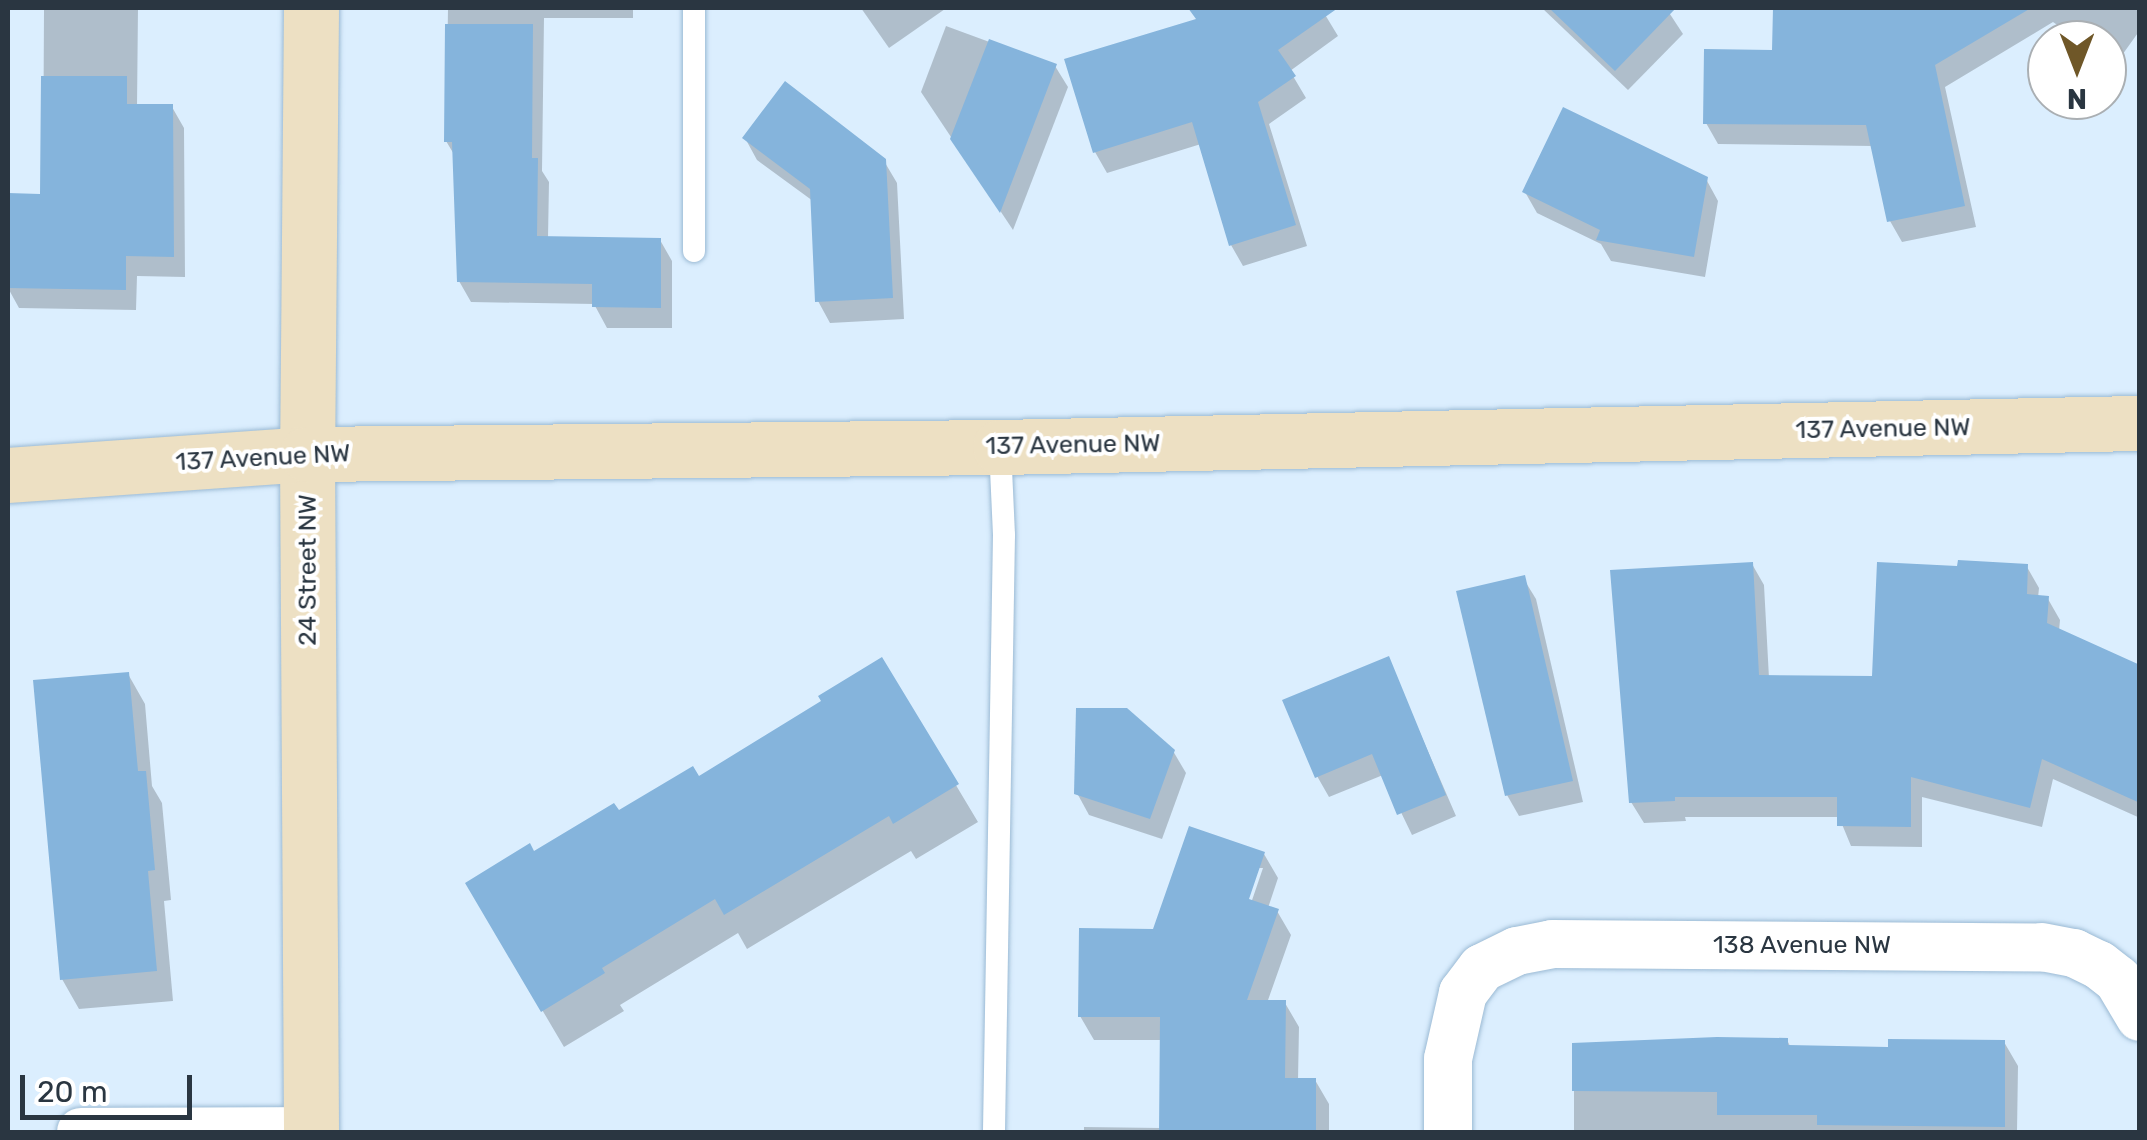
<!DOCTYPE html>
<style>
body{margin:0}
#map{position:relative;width:2147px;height:1140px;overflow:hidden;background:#dbeefe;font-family:Rubik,sans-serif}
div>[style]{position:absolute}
.shadow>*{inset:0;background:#0003}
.building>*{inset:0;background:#85b4dc}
.roads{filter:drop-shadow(0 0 2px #9bbad4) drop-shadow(0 0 2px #9bbad4)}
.lane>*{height:22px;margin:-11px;padding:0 11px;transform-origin:11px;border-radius:11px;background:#fff}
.street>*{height:48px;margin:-24px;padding:0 24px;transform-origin:24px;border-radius:24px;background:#fff}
.secondary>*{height:55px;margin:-27.5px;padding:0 27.5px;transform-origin:27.5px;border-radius:27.5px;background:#ede0c3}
span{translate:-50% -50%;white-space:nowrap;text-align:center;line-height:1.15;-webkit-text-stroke:8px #fff;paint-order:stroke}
.street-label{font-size:25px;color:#2a3641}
.frame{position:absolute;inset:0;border:10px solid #2a3641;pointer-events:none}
.north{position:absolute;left:2027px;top:20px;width:100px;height:100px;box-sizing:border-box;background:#fff;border:2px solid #aaafb3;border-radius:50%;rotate:180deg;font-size:28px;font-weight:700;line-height:40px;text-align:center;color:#2a3641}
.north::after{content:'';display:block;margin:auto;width:35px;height:45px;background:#6f5728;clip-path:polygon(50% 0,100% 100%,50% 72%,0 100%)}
.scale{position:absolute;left:20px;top:1075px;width:172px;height:45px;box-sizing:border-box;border:5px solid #2a3641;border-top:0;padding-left:12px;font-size:30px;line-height:35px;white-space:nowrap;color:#2a3641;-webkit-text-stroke:8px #fff;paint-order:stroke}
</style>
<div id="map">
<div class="shadow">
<div style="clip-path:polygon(44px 8px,138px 8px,137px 107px,172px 107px,184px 128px,185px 277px,137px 276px,136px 310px,19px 308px,8px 288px,8px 196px,43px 196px)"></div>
<div style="clip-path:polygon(448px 8px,633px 8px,633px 18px,544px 18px,542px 171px,549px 182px,548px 238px,660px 240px,672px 261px,672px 328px,607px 328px,594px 304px,471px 302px,459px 281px,455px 156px,446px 141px)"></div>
<div style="clip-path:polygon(861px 8px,945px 8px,945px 9px,889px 48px)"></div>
<div style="clip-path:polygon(1190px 8px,1321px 8px,1338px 36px,1290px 71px,1306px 98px,1269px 124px,1307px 246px,1243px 266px,1231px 245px,1201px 144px,1107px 173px,1095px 152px,1198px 21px)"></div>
<div style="clip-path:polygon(1542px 8px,1666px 8px,1683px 34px,1628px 90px)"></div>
<div style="clip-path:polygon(1776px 8px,2140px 8px,2140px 30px,2115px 65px,2107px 60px,2107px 40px,2079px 40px,2053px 22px,1945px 87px,1976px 227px,1902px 242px,1890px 221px,1873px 146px,1718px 144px,1706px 123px,1775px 52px)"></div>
<div style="clip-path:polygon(946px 26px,1055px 66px,1068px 87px,1013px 230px,921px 92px)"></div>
<div style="clip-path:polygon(745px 138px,884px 161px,897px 183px,904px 319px,830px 323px,818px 301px,813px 201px,757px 160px)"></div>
<div style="clip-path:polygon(1706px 179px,1718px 201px,1705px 277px,1611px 261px,1601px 244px,1537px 213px,1525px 192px)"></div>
<div style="clip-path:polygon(1752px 564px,1764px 585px,1769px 678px,1874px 679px,1960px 569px,2027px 567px,2039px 588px,2038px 598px,2048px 599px,2060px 620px,2059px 631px,2140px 668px,2140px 818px,2053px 779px,2042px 827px,1922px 797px,1922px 847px,1851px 846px,1839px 817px,1685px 817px,1686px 821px,1644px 823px,1631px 802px)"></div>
<div style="clip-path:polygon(1523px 578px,1536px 599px,1583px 802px,1519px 816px,1507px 795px)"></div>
<div style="clip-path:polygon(1388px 659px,1456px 816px,1412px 835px,1383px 775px,1329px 797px,1317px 776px)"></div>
<div style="clip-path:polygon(881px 660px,978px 822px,916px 859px,911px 851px,747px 949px,738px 933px,620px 1005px,624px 1011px,564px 1047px,468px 884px,698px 779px,825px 702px)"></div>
<div style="clip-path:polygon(128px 674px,145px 704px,152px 786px,162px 803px,171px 900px,164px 901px,173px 1001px,79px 1009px,62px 979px)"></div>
<div style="clip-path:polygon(1173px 751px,1186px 773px,1162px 839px,1089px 815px,1077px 793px)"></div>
<div style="clip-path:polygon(evenodd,1264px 854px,1278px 878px,1268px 908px,1277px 911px,1291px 935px,1267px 1003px,1285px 1003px,1299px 1027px,1298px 1080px,1315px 1080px,1329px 1104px,1329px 1132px,1084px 1132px,1084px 1127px,1161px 1128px,1162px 1040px,1094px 1040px,1080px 1016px,1155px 932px,1264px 854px,1257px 868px,1263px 868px,1248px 912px,1243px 910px,1257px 868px)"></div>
<div style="clip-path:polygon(1787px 1040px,1791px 1048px,1890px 1049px,2004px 1042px,2018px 1066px,2017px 1132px,1574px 1132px,1574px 1045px)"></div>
</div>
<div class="building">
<div style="clip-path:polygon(1188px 8px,1338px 8px,1278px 50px,1296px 76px,1258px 102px,1296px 225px,1229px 246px,1192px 122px,1093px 153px,1064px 59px,1196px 19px)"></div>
<div style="clip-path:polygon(1549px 8px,1676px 8px,1615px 71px)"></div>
<div style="clip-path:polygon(1773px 8px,2031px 8px,1935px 65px,1965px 206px,1887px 222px,1866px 125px,1703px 124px,1704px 49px,1772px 50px)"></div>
<div style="clip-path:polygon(445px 24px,533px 24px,532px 158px,538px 158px,537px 236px,661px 238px,661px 308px,592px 307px,592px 284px,457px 282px,452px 142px,444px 142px)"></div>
<div style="clip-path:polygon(989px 39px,1057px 64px,1000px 213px,950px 139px)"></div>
<div style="clip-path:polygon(41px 76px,127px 76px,127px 104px,173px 104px,174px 257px,126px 256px,126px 290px,8px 288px,8px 193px,40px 194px)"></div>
<div style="clip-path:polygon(785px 81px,886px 159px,893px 298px,815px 302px,810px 189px,742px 138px)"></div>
<div style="clip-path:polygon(1563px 107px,1708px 177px,1694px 257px,1596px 240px,1600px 230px,1522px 192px)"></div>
<div style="clip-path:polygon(1958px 560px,2028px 564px,2027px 594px,2049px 596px,2047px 623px,2140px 665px,2140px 803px,2042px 759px,2030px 808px,1911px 777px,1911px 827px,1837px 826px,1837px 797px,1675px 797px,1675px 801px,1629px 803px,1610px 570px,1753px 562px,1759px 675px,1872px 676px,1877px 562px,1957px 566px)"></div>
<div style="clip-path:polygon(1525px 575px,1573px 781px,1505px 796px,1456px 591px)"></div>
<div style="clip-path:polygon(1389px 656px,1446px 795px,1397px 815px,1372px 754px,1315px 778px,1282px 700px)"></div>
<div style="clip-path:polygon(882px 657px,959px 784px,893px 824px,889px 816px,724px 915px,715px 899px,602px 968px,605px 973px,541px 1012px,465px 883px,530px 843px,534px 851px,614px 803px,619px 810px,693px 766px,699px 776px,821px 701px,818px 696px)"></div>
<div style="clip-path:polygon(129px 672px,138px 771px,146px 771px,155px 870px,148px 871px,157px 971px,60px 980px,33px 680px)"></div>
<div style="clip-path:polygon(1076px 708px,1127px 708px,1175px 750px,1150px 819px,1074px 794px)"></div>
<div style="clip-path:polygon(1189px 826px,1265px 852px,1249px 899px,1279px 909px,1247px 1000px,1286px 1000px,1285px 1078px,1316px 1078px,1316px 1132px,1159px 1132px,1160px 1017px,1078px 1017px,1079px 928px,1153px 929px)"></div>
<div style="clip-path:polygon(1717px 1037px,1788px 1038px,1788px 1045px,1888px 1047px,1888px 1039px,2005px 1040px,2005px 1127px,1817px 1125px,1817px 1115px,1717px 1115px,1717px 1092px,1572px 1091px,1572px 1043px)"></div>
</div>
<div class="roads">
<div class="lane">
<div style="left:694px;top:251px;width:243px;rotate:-90deg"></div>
<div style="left:994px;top:1131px;width:596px;rotate:-89.04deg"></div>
<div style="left:1004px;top:535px;width:88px;rotate:-92.6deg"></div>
</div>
<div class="street">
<div style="left:81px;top:1132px;width:230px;rotate:-0.2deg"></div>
<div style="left:1448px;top:1132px;width:73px;rotate:-90deg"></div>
<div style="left:1448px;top:1059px;width:68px;rotate:-77.2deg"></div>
<div style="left:1463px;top:993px;width:31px;rotate:-53deg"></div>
<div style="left:1482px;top:968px;width:39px;rotate:-26deg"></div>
<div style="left:1517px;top:951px;width:36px;rotate:-11deg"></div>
<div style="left:1552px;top:944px;width:490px;rotate:0.4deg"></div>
<div style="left:2042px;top:947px;width:33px;rotate:11deg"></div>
<div style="left:2074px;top:953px;width:28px;rotate:26deg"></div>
<div style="left:2099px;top:965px;width:24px;rotate:38deg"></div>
<div style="left:2118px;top:980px;width:43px;rotate:59.3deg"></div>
</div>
<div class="secondary">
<div style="left:311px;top:8px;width:446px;rotate:90.5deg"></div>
<div style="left:307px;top:454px;width:678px;rotate:89.66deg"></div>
<div style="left:8px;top:475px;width:300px;rotate:-4deg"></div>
<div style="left:307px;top:454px;width:693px;rotate:-0.58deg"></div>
<div style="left:1000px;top:447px;width:1140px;rotate:-1.21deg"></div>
</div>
</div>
<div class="street-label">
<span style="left:1883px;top:429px;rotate:-1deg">137 Avenue NW</span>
<span style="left:1073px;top:445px;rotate:-1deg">137 Avenue NW</span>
<span style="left:263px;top:458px;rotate:-3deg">137 Avenue NW</span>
<span style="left:308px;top:570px;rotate:-90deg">24 Street NW</span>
<span style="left:1802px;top:945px">138 Avenue NW</span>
</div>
<div class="frame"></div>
<div class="north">N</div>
<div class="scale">20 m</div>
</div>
